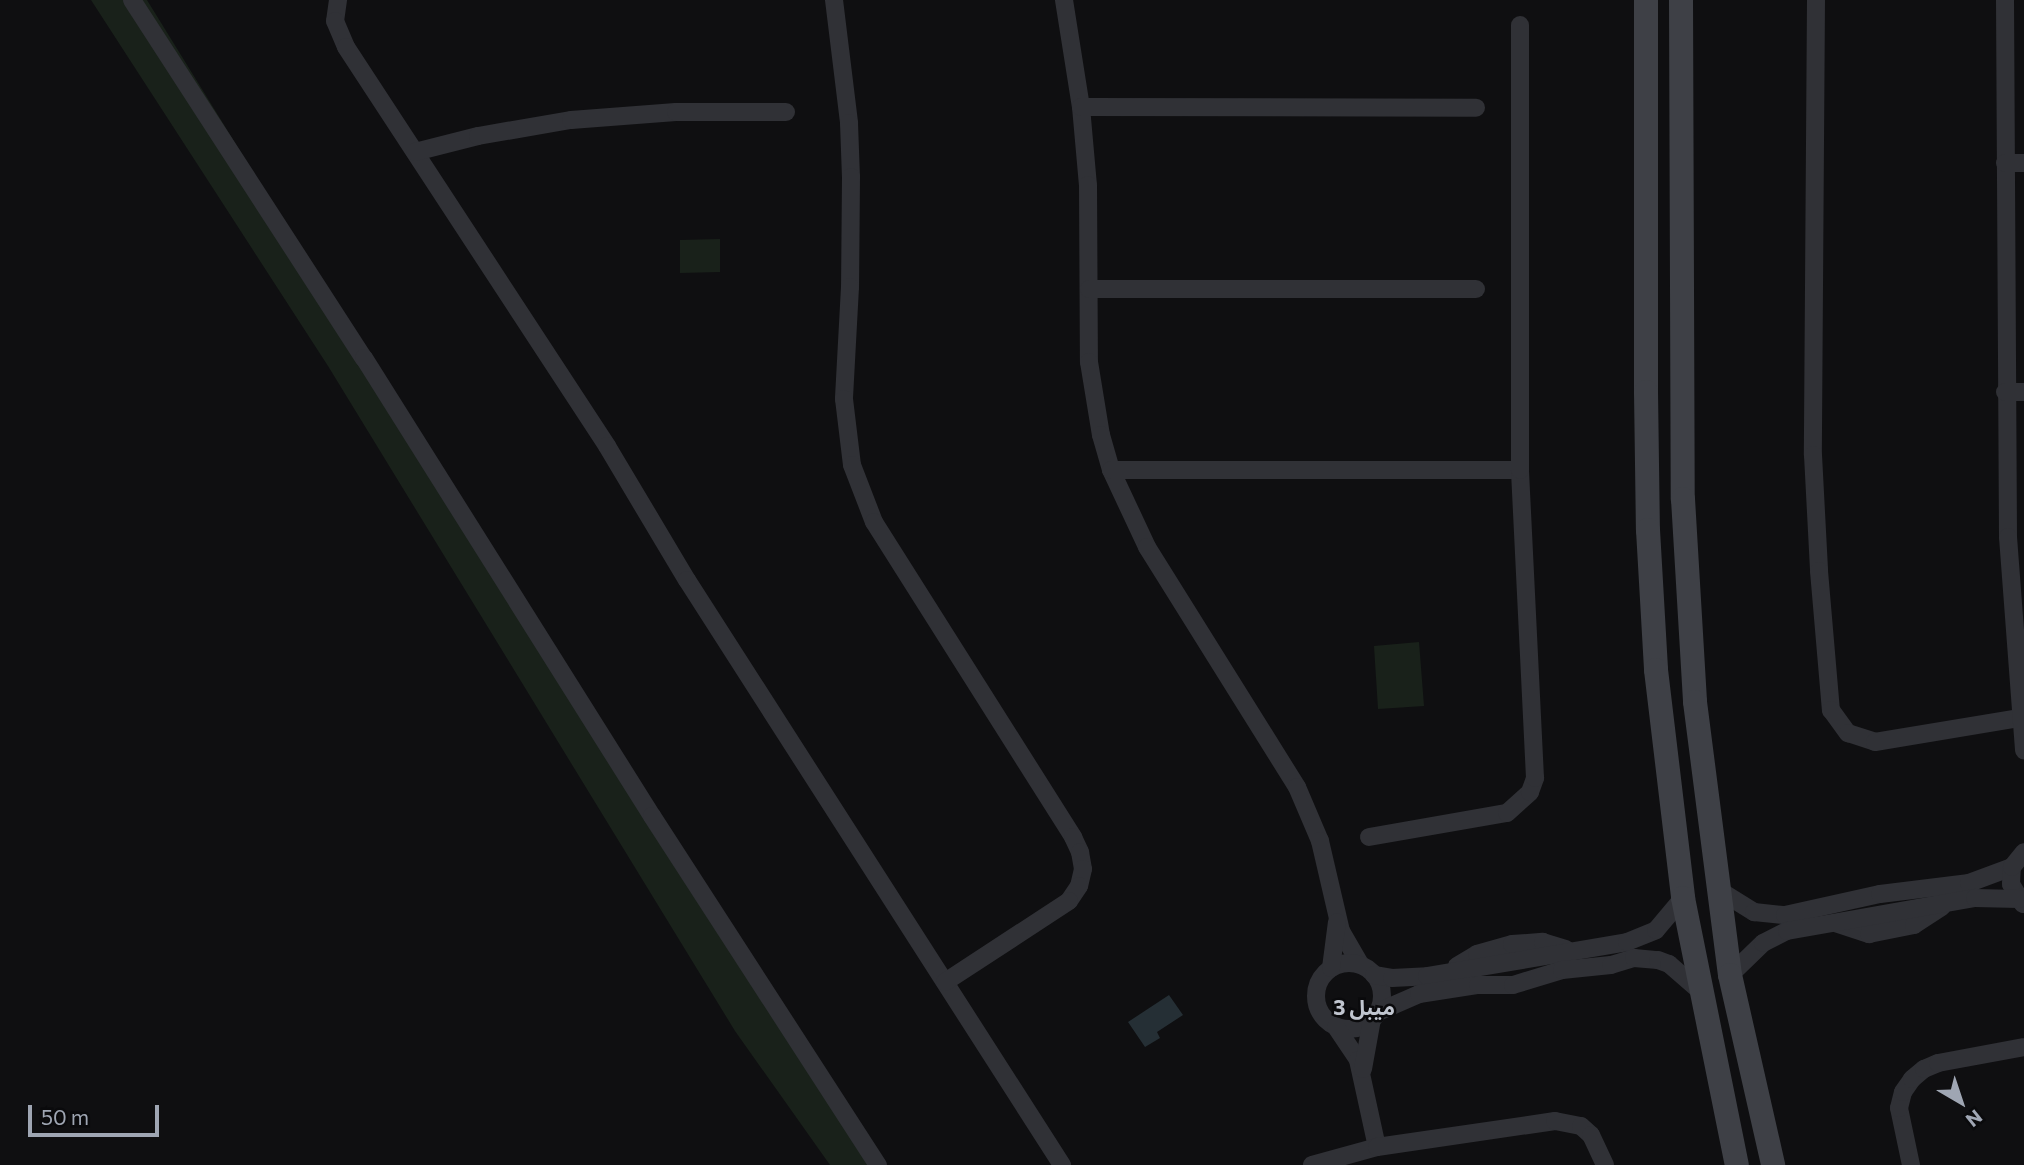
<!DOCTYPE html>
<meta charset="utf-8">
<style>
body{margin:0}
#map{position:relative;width:2024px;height:1165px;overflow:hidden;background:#0f0f11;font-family:Commissioner,"Noto Sans Arabic",sans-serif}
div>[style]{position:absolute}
.green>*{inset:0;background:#19211a}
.water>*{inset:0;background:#252f35}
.street>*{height:18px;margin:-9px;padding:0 9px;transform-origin:9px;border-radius:9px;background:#303136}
.street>.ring{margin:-9px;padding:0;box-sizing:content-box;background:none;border:18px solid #303136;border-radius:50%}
.secondary>*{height:24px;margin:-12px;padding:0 12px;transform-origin:12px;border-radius:12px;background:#3e4046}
span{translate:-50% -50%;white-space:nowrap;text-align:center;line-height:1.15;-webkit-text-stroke:5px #0a0a0c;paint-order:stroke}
.neighbourhood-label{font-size:21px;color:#c0c5cf;font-weight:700}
.north{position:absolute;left:1926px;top:1067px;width:70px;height:70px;-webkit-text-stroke:5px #0a0a0c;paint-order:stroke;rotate:141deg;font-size:19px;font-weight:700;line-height:28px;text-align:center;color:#9fa6b3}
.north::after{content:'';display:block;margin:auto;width:24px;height:32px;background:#9fa6b3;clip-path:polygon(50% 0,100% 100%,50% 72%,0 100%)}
.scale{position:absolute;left:28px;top:1105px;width:131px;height:32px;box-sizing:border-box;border:4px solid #9fa6b3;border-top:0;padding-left:9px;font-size:21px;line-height:24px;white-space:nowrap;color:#9fa6b3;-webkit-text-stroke:5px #0a0a0c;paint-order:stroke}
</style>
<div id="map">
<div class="green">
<div style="clip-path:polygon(91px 0,147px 0,767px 1006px,882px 1165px,830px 1165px,735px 1031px,328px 366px)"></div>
<div style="clip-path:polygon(720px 239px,720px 272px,680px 273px,680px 240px)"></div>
<div style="clip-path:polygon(1419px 642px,1424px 706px,1378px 709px,1374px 646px)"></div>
</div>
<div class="water">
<div style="clip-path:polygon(1169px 995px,1183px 1015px,1157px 1032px,1160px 1038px,1145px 1047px,1128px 1022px)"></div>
</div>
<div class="street">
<div style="left:132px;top:0;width:427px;rotate:57.1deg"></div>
<div style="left:364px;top:358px;width:541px;rotate:57.84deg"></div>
<div style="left:652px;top:816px;width:416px;rotate:57.1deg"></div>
<div style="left:338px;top:0;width:21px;rotate:98deg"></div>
<div style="left:335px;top:21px;width:28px;rotate:67deg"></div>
<div style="left:346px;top:47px;width:477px;rotate:56.8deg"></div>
<div style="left:607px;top:446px;width:156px;rotate:59.2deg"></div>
<div style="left:687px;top:580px;width:695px;rotate:57.34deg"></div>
<div style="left:834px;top:0;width:124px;rotate:83deg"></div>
<div style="left:849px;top:123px;width:54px;rotate:87.9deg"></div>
<div style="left:851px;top:177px;width:110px;rotate:90.5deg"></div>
<div style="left:850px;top:287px;width:112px;rotate:93.1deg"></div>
<div style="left:844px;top:399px;width:66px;rotate:83.1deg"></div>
<div style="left:852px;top:465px;width:61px;rotate:68.9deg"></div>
<div style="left:874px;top:522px;width:373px;rotate:57.7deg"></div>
<div style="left:1073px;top:837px;width:17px;rotate:65deg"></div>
<div style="left:1080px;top:852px;width:17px;rotate:80deg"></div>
<div style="left:1083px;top:869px;width:17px;rotate:103deg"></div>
<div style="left:1079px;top:886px;width:18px;rotate:124deg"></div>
<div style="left:1069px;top:901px;width:148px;rotate:146.8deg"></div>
<div style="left:1064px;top:0;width:108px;rotate:81deg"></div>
<div style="left:1081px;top:107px;width:78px;rotate:84.9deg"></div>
<div style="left:1088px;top:185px;width:177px;rotate:89.7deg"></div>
<div style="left:1089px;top:362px;width:74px;rotate:80.7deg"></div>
<div style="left:1101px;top:435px;width:36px;rotate:74deg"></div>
<div style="left:1111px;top:470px;width:85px;rotate:64.9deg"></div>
<div style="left:1147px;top:547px;width:283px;rotate:58deg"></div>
<div style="left:1297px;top:787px;width:59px;rotate:66.9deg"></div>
<div style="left:1320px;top:841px;width:92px;rotate:76.9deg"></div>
<div style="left:1341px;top:931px;width:39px;rotate:60deg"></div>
<div style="left:1816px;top:0;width:455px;rotate:90.4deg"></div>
<div style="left:1813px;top:455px;width:116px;rotate:87deg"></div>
<div style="left:1819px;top:571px;width:140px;rotate:85.1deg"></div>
<div style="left:1831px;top:710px;width:29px;rotate:54deg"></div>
<div style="left:1848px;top:733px;width:28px;rotate:18deg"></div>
<div style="left:1875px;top:742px;width:147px;rotate:-9.4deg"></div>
<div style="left:2005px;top:0;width:537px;rotate:89.68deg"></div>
<div style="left:2008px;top:537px;width:214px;rotate:85.7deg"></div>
<div style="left:1081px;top:107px;width:395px;rotate:0.1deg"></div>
<div style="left:415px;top:152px;width:65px;rotate:-14.3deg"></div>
<div style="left:478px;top:136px;width:94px;rotate:-9.8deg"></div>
<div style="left:571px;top:120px;width:105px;rotate:-4.4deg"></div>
<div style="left:676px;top:112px;width:110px"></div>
<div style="left:2005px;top:163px;width:19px"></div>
<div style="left:1089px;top:289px;width:387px"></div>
<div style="left:2005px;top:392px;width:19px"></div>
<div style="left:1111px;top:470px;width:409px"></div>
<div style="left:1369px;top:837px;width:140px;rotate:-9.9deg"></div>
<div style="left:1507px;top:813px;width:31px;rotate:-42deg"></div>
<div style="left:1530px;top:792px;width:15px;rotate:-70deg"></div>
<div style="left:1535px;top:778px;width:308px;rotate:-92.8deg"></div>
<div style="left:1520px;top:470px;width:445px;rotate:-90deg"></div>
<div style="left:1717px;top:889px;width:44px;rotate:31.9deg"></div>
<div style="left:1754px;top:912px;width:31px;rotate:6deg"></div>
<div style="left:1785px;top:915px;width:97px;rotate:-12.5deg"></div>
<div style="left:1880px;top:894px;width:90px;rotate:-7deg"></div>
<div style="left:1969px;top:883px;width:46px;rotate:-20.4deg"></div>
<div style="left:2023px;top:904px;width:23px;rotate:-121deg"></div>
<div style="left:2011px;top:884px;width:17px;rotate:-87deg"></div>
<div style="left:2012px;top:867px;width:19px;rotate:-51deg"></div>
<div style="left:1835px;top:923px;width:36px;rotate:18deg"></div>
<div style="left:1869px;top:934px;width:46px;rotate:-11.3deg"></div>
<div style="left:1914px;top:925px;width:33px;rotate:-33deg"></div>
<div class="ring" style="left:1316px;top:963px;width:48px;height:48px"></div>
<div style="left:1457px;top:966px;width:23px;rotate:-31deg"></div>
<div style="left:1477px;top:954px;width:36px;rotate:-16deg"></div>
<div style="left:1512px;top:944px;width:31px;rotate:-4deg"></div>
<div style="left:1543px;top:942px;width:24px;rotate:17deg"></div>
<div style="left:1331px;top:968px;width:46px;rotate:-82.6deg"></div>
<div style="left:1374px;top:975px;width:18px;rotate:9deg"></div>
<div style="left:1392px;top:978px;width:35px;rotate:-3deg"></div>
<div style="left:1427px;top:976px;width:203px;rotate:-9.6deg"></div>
<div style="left:1627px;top:942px;width:31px;rotate:-22deg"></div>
<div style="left:1656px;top:930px;width:42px;rotate:-49.8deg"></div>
<div style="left:1730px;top:975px;width:46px;rotate:-44.1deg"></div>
<div style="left:1763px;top:943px;width:27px;rotate:-27deg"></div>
<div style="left:1787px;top:931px;width:191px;rotate:-10deg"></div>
<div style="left:1975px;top:898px;width:44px;rotate:1.3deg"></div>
<div style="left:1378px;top:1012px;width:45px;rotate:-23.7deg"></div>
<div style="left:1419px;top:994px;width:60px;rotate:-8.7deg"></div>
<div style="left:1478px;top:985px;width:35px"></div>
<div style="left:1513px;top:985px;width:51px;rotate:-17deg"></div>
<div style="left:1562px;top:970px;width:49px;rotate:-5.8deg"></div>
<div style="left:1611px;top:965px;width:24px;rotate:-17deg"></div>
<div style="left:1634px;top:958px;width:24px;rotate:5deg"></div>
<div style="left:1658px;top:960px;width:12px;rotate:20deg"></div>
<div style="left:1669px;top:964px;width:40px;rotate:41deg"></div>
<div style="left:1336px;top:1027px;width:40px;rotate:56deg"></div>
<div style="left:1358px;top:1060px;width:89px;rotate:77.7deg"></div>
<div style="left:1363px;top:1069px;width:51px;rotate:-79.8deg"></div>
<div style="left:1312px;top:1165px;width:67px;rotate:-15.5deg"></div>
<div style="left:1377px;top:1147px;width:180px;rotate:-8.3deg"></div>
<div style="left:1555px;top:1121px;width:26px;rotate:11deg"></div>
<div style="left:1581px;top:1126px;width:13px;rotate:42deg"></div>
<div style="left:1591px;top:1135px;width:33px;rotate:65deg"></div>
<div style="left:1911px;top:1165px;width:58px;rotate:-101.9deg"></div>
<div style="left:1899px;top:1108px;width:16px;rotate:-76deg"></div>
<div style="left:1903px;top:1092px;width:16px;rotate:-55deg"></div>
<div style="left:1912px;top:1079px;width:16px;rotate:-40deg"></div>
<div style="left:1924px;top:1069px;width:15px;rotate:-23deg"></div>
<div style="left:1938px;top:1063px;width:87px;rotate:-10.5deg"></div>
</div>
<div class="secondary">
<div style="left:1646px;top:0;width:392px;rotate:90deg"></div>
<div style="left:1646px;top:392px;width:138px;rotate:89.2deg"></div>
<div style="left:1648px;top:530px;width:140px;rotate:86.7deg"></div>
<div style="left:1656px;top:670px;width:230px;rotate:83.2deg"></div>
<div style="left:1683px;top:898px;width:272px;rotate:78.6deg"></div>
<div style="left:1681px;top:0;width:499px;rotate:89.8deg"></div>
<div style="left:1683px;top:499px;width:203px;rotate:86.6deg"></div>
<div style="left:1695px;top:702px;width:275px;rotate:82.7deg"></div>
<div style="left:1730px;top:975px;width:195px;rotate:77.2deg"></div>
</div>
<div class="neighbourhood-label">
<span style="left:1364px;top:1007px">ميبل 3</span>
</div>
<div class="north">N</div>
<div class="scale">50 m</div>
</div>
